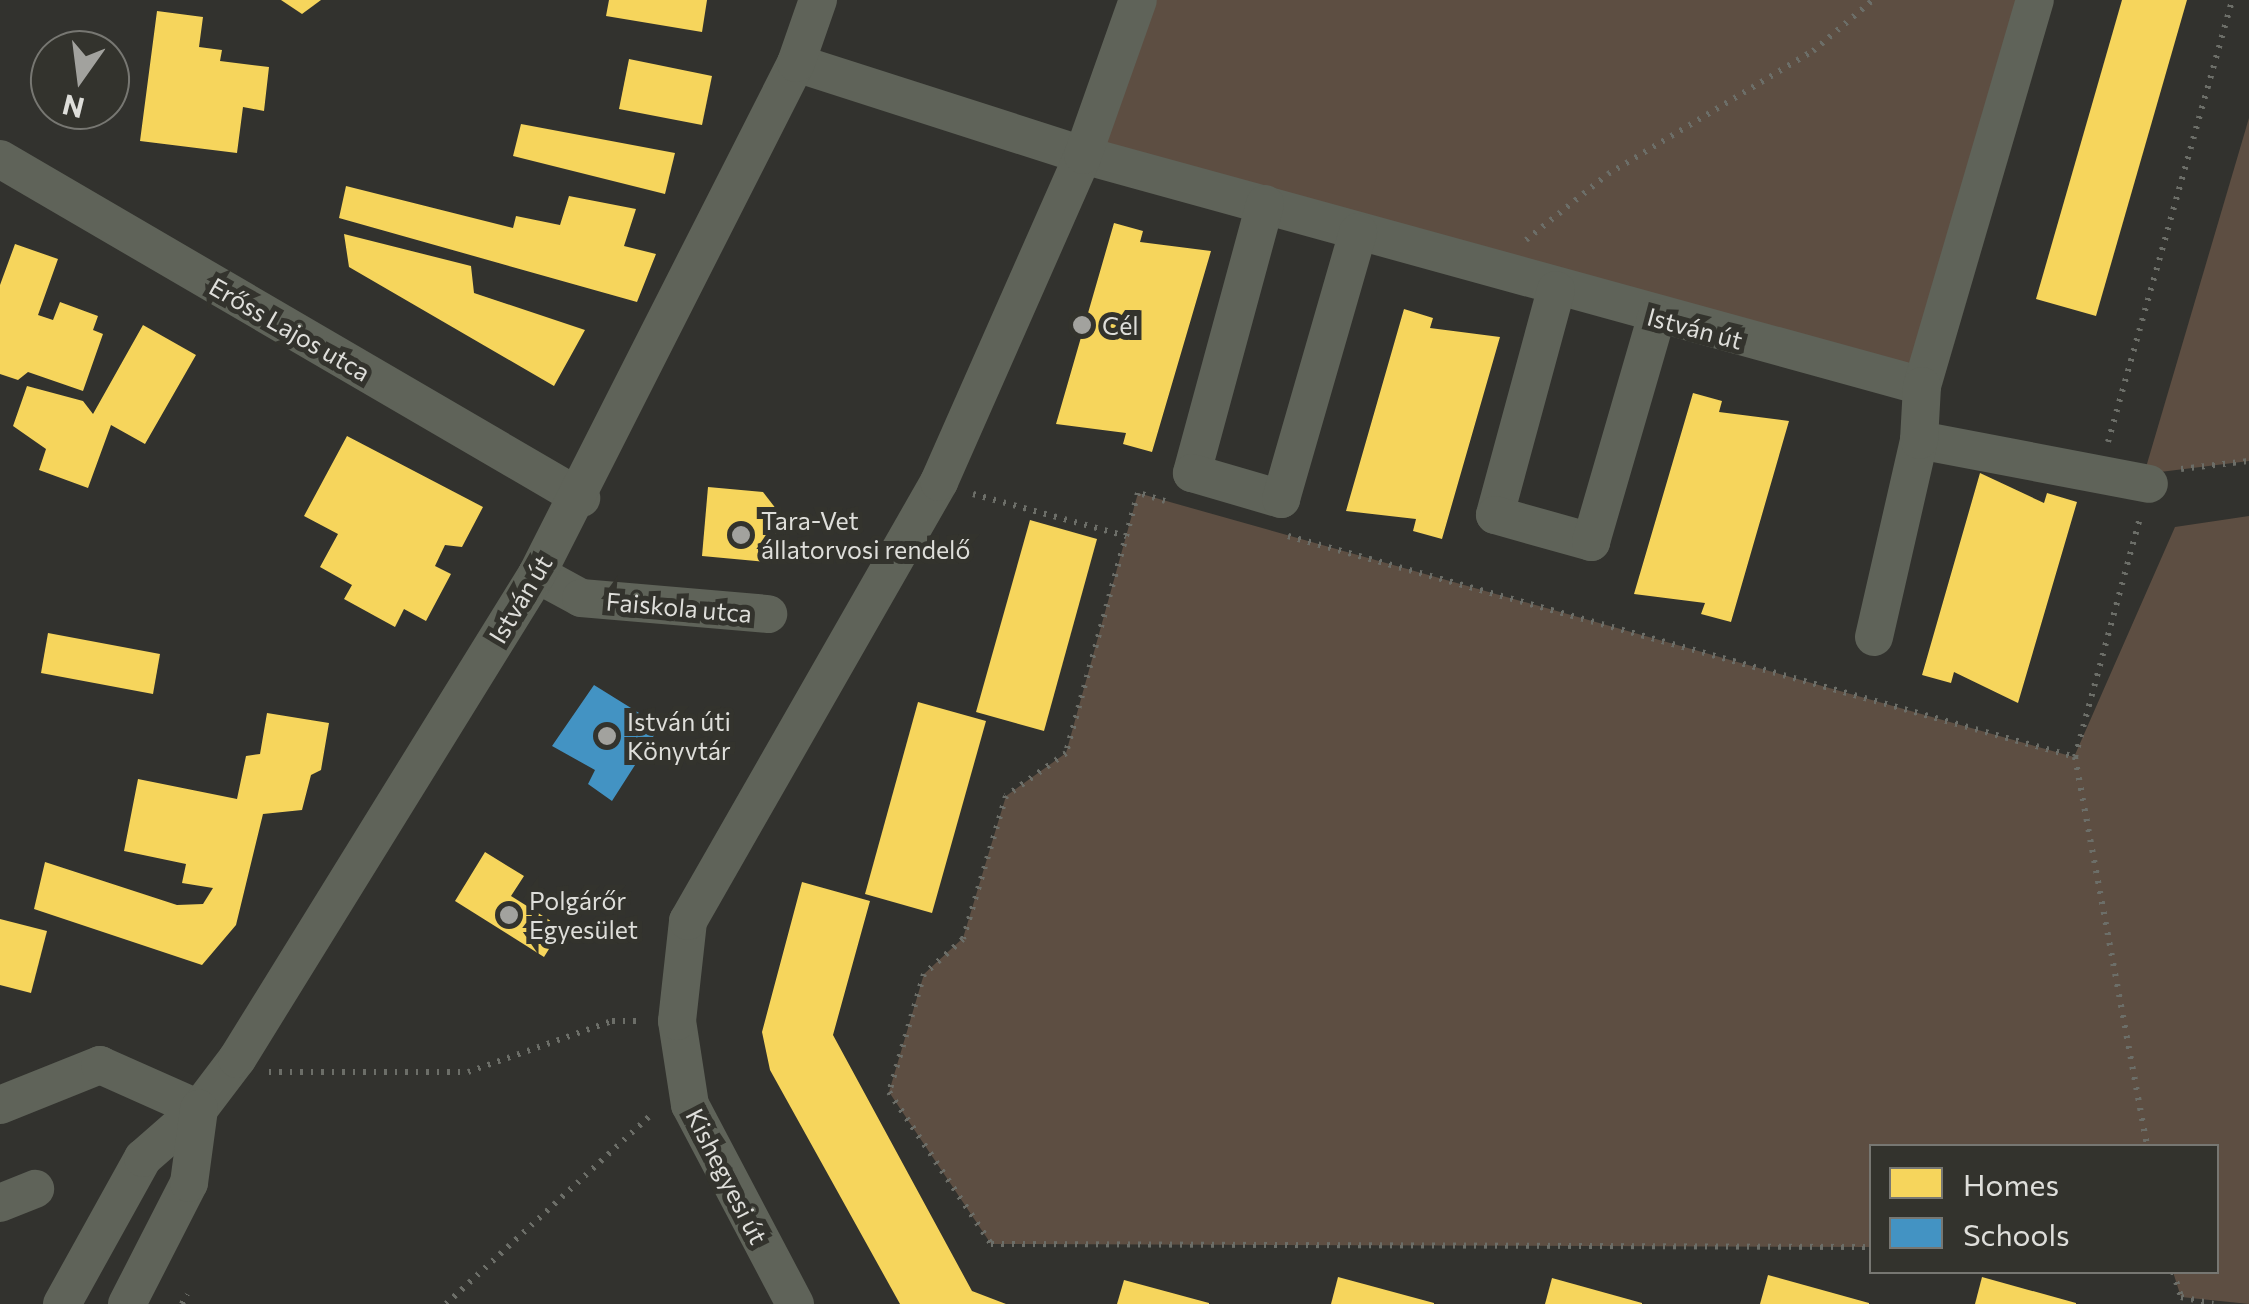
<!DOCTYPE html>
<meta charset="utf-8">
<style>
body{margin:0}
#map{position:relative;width:2249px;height:1304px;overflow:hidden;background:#32322e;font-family:Commissioner,sans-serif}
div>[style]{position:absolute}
.green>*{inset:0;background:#5d4e42}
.homes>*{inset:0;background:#f6d55c}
.schools>*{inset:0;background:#4393c3}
.path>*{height:6px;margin-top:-3px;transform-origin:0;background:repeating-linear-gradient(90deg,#6c6e68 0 2.5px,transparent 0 10.5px)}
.minor>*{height:38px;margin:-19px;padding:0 19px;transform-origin:19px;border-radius:19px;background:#5f6359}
.dots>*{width:28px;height:28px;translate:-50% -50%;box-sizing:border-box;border:5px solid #33332d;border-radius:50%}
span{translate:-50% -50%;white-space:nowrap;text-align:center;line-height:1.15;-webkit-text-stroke:10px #33332d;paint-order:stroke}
.poi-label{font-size:25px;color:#dededa}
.left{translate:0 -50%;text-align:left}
.street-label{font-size:25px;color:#dededa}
.legend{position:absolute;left:1869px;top:1144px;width:350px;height:130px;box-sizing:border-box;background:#33332d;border:2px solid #777772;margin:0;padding:12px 18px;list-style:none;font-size:30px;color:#dededa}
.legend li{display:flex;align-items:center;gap:20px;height:50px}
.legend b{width:50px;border:2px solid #777772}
.north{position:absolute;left:30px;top:30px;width:100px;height:100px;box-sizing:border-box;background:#33332d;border:2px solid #777772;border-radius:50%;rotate:194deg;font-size:28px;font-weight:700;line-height:40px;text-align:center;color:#dededa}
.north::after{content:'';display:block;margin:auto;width:35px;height:45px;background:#a2a29e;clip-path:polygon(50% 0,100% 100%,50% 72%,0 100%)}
</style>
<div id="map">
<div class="green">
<div style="clip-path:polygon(1138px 0,2037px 0,1922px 386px,1083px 155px)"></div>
<div style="clip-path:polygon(2249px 118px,2249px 461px,2144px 474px)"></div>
<div style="clip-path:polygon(1138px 493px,2074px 757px,2175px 527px,2249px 516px,2249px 1304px,2181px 1297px,2173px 1272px,2216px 1272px,2216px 1146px,1872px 1146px,1871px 1247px,991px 1244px,889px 1092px,924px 974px,963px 938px,1006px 796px,1066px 753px)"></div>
</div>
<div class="homes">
<div style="clip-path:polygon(281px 0,321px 0,302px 14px)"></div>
<div style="clip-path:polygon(609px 0,707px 0,702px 32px,606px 16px)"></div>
<div style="clip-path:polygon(2122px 0,2187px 0,2096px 316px,2036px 299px)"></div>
<div style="clip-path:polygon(157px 11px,203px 17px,199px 47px,222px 50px,220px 61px,269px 67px,264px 111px,243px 107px,237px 153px,140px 141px)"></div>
<div style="clip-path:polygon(629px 59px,712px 76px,702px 125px,619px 109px)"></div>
<div style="clip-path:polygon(521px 124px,675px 153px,665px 194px,513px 156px)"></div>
<div style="clip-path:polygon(346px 186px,513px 228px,516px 216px,560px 225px,569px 196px,636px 209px,624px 246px,656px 254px,637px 302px,339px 218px)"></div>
<div style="clip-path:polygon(1114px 223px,1143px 231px,1140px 242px,1211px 251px,1152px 452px,1123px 444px,1126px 433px,1056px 424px)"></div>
<div style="clip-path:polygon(344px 234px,471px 266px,474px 293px,585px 330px,554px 386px,349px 267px)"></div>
<div style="clip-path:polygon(15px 244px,58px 259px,38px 315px,53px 320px,60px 302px,98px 316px,93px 330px,103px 334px,83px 391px,28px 372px,18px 380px,0 374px,0 285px)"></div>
<div style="clip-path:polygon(1404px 309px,1433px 318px,1430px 328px,1500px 337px,1442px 539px,1413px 531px,1416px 519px,1346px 511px)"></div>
<div style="clip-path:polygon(143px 325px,196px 355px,145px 444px,111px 425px,88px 488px,39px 470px,46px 449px,13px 426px,27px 386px,83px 401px,93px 414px)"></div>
<div style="clip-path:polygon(1693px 393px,1722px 401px,1719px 412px,1789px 421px,1731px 622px,1701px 614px,1705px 603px,1634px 594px)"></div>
<div style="clip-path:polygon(347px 436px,483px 507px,462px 547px,445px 545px,435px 566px,451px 574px,426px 621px,404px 609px,395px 627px,344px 599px,352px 585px,320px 567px,338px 534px,304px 516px)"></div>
<div style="clip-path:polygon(1980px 473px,2044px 503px,2047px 493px,2077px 502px,2018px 703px,1954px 672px,1951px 683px,1922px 675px)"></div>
<div style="clip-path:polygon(708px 487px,763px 492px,780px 514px,776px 563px,702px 556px)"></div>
<div style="clip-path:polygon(1030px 520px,1097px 539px,1044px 731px,976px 712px)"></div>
<div style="clip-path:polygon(48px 633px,160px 654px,153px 694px,41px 673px)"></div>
<div style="clip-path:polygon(918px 702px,986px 721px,932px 913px,865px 894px)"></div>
<div style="clip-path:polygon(267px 713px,329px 723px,321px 770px,311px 775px,302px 810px,263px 814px,236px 925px,202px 965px,34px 909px,45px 862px,177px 905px,203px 904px,213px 888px,182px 883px,186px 864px,124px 851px,138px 779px,237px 799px,246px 756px,260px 754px)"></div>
<div style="clip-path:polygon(485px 852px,524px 876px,511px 896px,562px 928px,544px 957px,455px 901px)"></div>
<div style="clip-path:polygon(802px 882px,870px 901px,833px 1035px,972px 1291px,1006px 1304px,900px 1304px,770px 1070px,762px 1032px)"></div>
<div style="clip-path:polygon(0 919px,47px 931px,31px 993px,0 985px)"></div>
<div style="clip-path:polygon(1768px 1275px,1869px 1303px,1869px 1304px,1760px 1304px)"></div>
<div style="clip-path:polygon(1338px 1277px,1434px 1303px,1434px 1304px,1331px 1304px)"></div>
<div style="clip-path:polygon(1982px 1277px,2076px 1303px,2076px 1304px,1975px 1304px)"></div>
<div style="clip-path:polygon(1552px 1278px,1642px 1303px,1642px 1304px,1545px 1304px)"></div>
<div style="clip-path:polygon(1124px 1280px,1209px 1303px,1209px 1304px,1117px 1304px)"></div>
</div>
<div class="schools">
<div style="clip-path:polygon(594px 685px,660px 726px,612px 801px,588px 784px,595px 770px,552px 746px)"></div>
</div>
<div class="path">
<div style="left:1526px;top:240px;width:105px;rotate:-38.8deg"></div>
<div style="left:1608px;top:174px;width:239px;rotate:-31deg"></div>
<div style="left:1813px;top:51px;width:79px;rotate:-40.4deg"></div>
<div style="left:2108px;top:442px;width:459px;rotate:-74.3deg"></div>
<div style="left:2181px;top:469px;width:68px;rotate:-6.7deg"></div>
<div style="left:973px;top:494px;width:159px;rotate:15.4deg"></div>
<div style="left:1165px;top:501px;width:28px;rotate:-163deg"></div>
<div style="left:1138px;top:493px;width:270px;rotate:105.5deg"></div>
<div style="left:1066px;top:753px;width:74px;rotate:144.4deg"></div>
<div style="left:1006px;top:796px;width:149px;rotate:106.7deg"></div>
<div style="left:963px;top:939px;width:52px;rotate:138.1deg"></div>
<div style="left:924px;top:974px;width:123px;rotate:106.5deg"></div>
<div style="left:889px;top:1092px;width:183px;rotate:56.1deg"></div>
<div style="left:991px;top:1244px;width:881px;rotate:0.2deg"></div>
<div style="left:1288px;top:536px;width:817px;rotate:15.69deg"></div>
<div style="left:2075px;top:757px;width:396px;rotate:79.5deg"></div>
<div style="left:2075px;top:757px;width:249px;rotate:-74.8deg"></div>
<div style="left:269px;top:1072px;width:199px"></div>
<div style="left:468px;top:1072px;width:153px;rotate:-19.5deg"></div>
<div style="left:612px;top:1021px;width:29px"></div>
<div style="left:2173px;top:1272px;width:26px;rotate:72deg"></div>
<div style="left:2181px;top:1297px;width:33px;rotate:12deg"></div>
<div style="left:182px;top:1304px;width:11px;rotate:-63deg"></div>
<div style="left:446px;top:1304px;width:283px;rotate:-42.7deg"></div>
</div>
<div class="minor">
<div style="left:796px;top:63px;width:301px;rotate:17.8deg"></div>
<div style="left:1083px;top:155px;width:870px;rotate:15.39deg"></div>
<div style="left:1922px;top:386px;width:402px;rotate:-73.7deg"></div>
<div style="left:0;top:159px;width:673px;rotate:30.26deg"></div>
<div style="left:1265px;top:204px;width:279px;rotate:105.2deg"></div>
<div style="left:1192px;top:473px;width:93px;rotate:16.3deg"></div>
<div style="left:1281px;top:499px;width:278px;rotate:-73.9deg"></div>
<div style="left:1556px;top:290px;width:233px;rotate:105.2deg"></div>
<div style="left:1495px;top:515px;width:100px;rotate:15.7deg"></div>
<div style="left:1591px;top:542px;width:233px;rotate:-73.8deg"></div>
<div style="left:1919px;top:440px;width:234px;rotate:10.8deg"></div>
<div style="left:537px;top:574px;width:50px;rotate:28.6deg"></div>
<div style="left:581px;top:598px;width:188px;rotate:4.9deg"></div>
<div style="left:1874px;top:637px;width:202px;rotate:-77.1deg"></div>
<div style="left:1919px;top:440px;width:54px;rotate:-86.8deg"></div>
<div style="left:0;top:1105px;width:108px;rotate:-21.8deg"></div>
<div style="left:100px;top:1065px;width:108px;rotate:24deg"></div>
<div style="left:0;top:1203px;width:38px;rotate:-22deg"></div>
<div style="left:62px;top:1304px;width:167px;rotate:-61deg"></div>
<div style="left:143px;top:1158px;width:74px;rotate:-41.2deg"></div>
<div style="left:199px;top:1109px;width:63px;rotate:-52.8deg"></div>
<div style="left:237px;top:1059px;width:570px;rotate:-58.26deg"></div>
<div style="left:537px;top:574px;width:573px;rotate:-63.12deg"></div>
<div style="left:796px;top:63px;width:67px;rotate:-70.8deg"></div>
<div style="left:127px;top:1304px;width:136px;rotate:-62.9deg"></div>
<div style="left:189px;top:1183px;width:75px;rotate:-82.3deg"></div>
<div style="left:795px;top:1304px;width:225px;rotate:-117.8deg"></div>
<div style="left:690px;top:1105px;width:85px;rotate:-98.8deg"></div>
<div style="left:677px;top:1021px;width:101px;rotate:-83.7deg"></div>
<div style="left:688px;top:921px;width:506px;rotate:-60.24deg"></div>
<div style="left:939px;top:482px;width:357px;rotate:-66.2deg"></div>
<div style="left:1083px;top:155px;width:164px;rotate:-70.5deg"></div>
</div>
<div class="dots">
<div style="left:1082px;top:325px;background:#a2a29e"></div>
<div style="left:741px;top:535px;background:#a2a29e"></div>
<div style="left:607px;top:736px;background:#a2a29e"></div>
<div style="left:509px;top:915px;background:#a2a29e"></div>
</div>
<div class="poi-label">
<span class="left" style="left:1102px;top:325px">Cél</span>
<span class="left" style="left:761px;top:535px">Tara-Vet<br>állatorvosi rendelő</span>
<span class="left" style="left:627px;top:736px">István úti<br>Könyvtár</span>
<span class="left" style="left:529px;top:915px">Polgárőr<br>Egyesület</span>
</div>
<div class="street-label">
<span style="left:1695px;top:328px;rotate:15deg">István út</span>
<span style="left:290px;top:329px;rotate:30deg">Erőss Lajos utca</span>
<span style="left:520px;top:599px;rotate:-59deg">István út</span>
<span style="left:679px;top:607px;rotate:5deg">Faiskola utca</span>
<span style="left:727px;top:1176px;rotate:63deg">Kishegyesi út</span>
</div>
<ul class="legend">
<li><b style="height:28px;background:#f6d55c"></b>Homes</li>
<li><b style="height:28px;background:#4393c3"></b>Schools</li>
</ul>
<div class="north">N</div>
</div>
